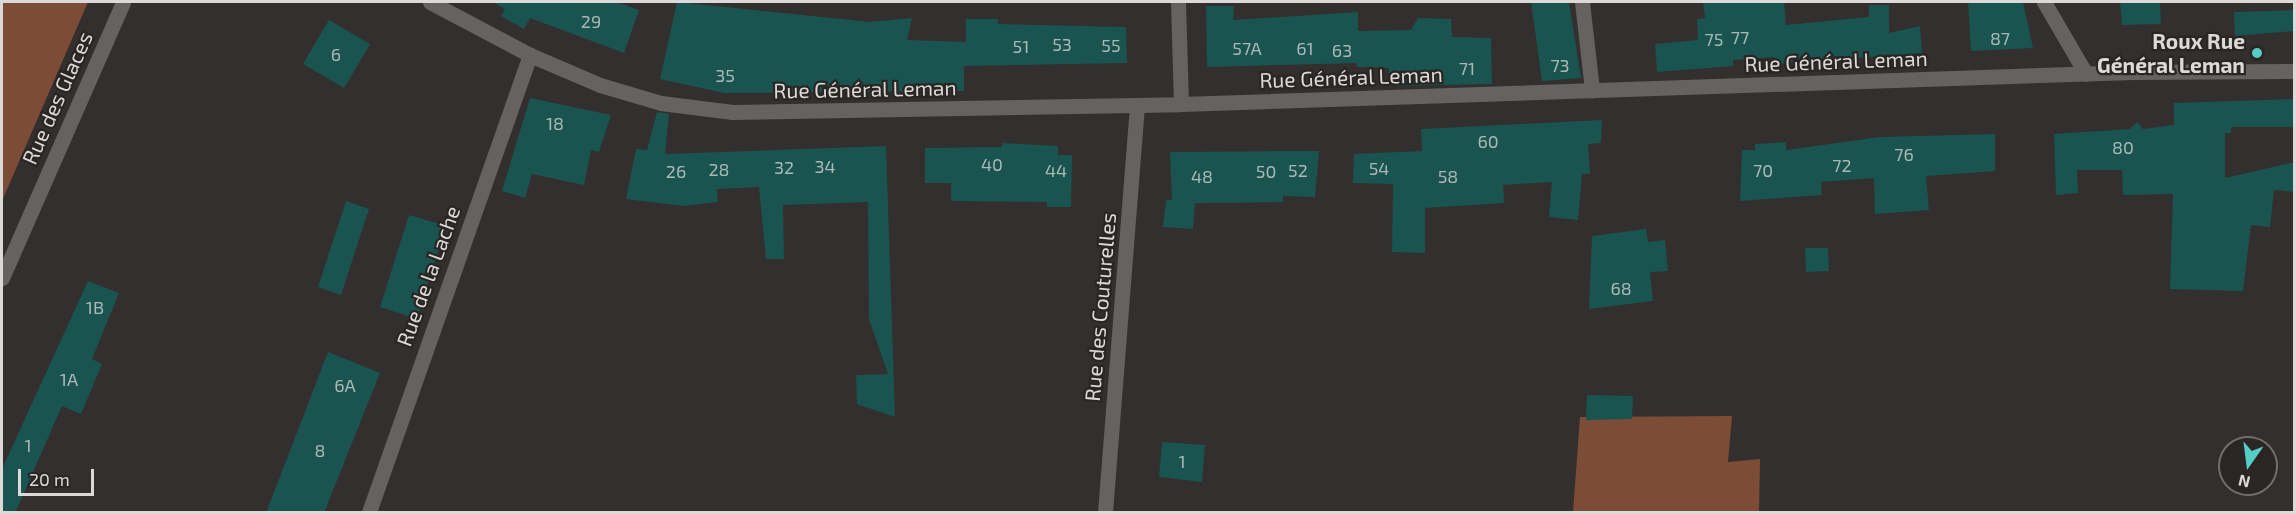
<!DOCTYPE html>
<meta charset="utf-8">
<style>
body{margin:0}
#map{position:relative;width:2296px;height:514px;overflow:hidden;background:#332f2e;font-family:"Exo 2",sans-serif}
div>[style]{position:absolute}
.forest>*{inset:0;background:#7d4c37}
.building>*{inset:0;background:#195450}
.minor>*{height:15px;margin:-7.5px;padding:0 7.5px;transform-origin:7.5px;border-radius:7.5px;background:#656362}
.dots>*{width:16px;height:16px;translate:-50% -50%;box-sizing:border-box;border:3px solid #292624;border-radius:50%}
span{translate:-50% -50%;white-space:nowrap;text-align:center;line-height:1.15;-webkit-text-stroke:4.5px #292624;paint-order:stroke}
.number-label{font-size:18px;color:#abb8b6}
.number-label span{-webkit-text-stroke-width:0}
.poi-label{font-size:21px;color:#dcd9d8;font-weight:700}
.right{translate:-100% -50%;text-align:right}
.street-label{font-size:21px;color:#dcd9d8}
.frame{position:absolute;inset:0;border:3px solid #dcd9d8;pointer-events:none}
.north{position:absolute;left:2218px;top:436px;width:60px;height:60px;box-sizing:border-box;background:#292624;border:2px solid #716e6c;border-radius:50%;rotate:194deg;font-size:16px;font-weight:700;line-height:24px;text-align:center;color:#dcd9d8}
.north::after{content:'';display:block;margin:auto;width:21px;height:27px;background:#54cdc6;clip-path:polygon(50% 0,100% 100%,50% 72%,0 100%)}
.scale{position:absolute;left:18px;top:469px;width:76px;height:27px;box-sizing:border-box;border:3px solid #dcd9d8;border-top:0;padding-left:8px;font-size:18px;line-height:21px;white-space:nowrap;color:#dcd9d8;-webkit-text-stroke:4px #292624;paint-order:stroke}
</style>
<div id="map">
<div class="forest">
<div style="clip-path:polygon(2px 2px,88px 2px,2px 201px)"></div>
<div style="clip-path:polygon(1732px 416px,1728px 462px,1760px 459px,1759px 512px,1573px 512px,1580px 417px)"></div>
</div>
<div class="building">
<div style="clip-path:polygon(492px 2px,616px 2px,639px 10px,624px 53px,530px 18px,524px 29px,501px 16px,505px 9px)"></div>
<div style="clip-path:polygon(677px 2px,870px 22px,912px 18px,907px 40px,966px 42px,966px 19px,998px 19px,998px 24px,1126px 27px,1127px 63px,964px 66px,964px 91px,724px 93px,660px 79px)"></div>
<div style="clip-path:polygon(1531px 2px,1569px 2px,1581px 78px,1542px 81px)"></div>
<div style="clip-path:polygon(1703px 2px,1784px 2px,1786px 25px,1869px 17px,1869px 5px,1889px 5px,1889px 33px,1920px 26px,1922px 53px,1774px 64px,1774px 57px,1733px 60px,1733px 66px,1657px 72px,1655px 44px,1698px 40px,1697px 19px,1705px 18px)"></div>
<div style="clip-path:polygon(1968px 2px,2023px 2px,2033px 48px,1971px 51px)"></div>
<div style="clip-path:polygon(2120px 2px,2160px 2px,2161px 24px,2122px 25px)"></div>
<div style="clip-path:polygon(1206px 6px,1234px 6px,1233px 20px,1358px 12px,1358px 31px,1411px 30px,1418px 18px,1451px 19px,1452px 37px,1491px 38px,1492px 84px,1389px 86px,1389px 68px,1357px 67px,1357px 63px,1207px 67px)"></div>
<div style="clip-path:polygon(2295px 10px,2295px 31px,2235px 36px,2234px 12px)"></div>
<div style="clip-path:polygon(329px 20px,370px 44px,344px 88px,303px 64px)"></div>
<div style="clip-path:polygon(530px 98px,611px 115px,599px 152px,591px 150px,584px 185px,532px 174px,525px 198px,502px 191px)"></div>
<div style="clip-path:polygon(2295px 99px,2295px 127px,2231px 127px,2231px 133px,2225px 133px,2225px 178px,2295px 162px,2295px 192px,2274px 190px,2270px 227px,2251px 225px,2243px 291px,2170px 289px,2173px 194px,2123px 195px,2122px 170px,2077px 170px,2078px 193px,2056px 195px,2054px 134px,2130px 129px,2137px 122px,2143px 129px,2174px 125px,2174px 103px)"></div>
<div style="clip-path:polygon(657px 112px,669px 114px,665px 154px,886px 146px,895px 417px,857px 404px,856px 375px,888px 374px,869px 319px,868px 202px,783px 205px,784px 259px,766px 259px,759px 187px,717px 189px,718px 202px,683px 206px,626px 199px,636px 149px,647px 150px)"></div>
<div style="clip-path:polygon(1602px 120px,1601px 143px,1588px 144px,1590px 174px,1582px 174px,1578px 220px,1549px 217px,1552px 182px,1503px 185px,1504px 203px,1425px 208px,1425px 253px,1392px 252px,1393px 184px,1353px 183px,1354px 154px,1422px 151px,1421px 129px)"></div>
<div style="clip-path:polygon(1995px 134px,1995px 171px,1926px 176px,1929px 210px,1875px 214px,1874px 178px,1821px 182px,1822px 195px,1740px 201px,1742px 150px,1755px 150px,1755px 144px,1786px 142px,1786px 150px,1880px 137px)"></div>
<div style="clip-path:polygon(1002px 143px,1058px 146px,1058px 155px,1072px 155px,1071px 207px,1047px 207px,1047px 202px,951px 201px,951px 183px,925px 183px,925px 148px,1002px 147px)"></div>
<div style="clip-path:polygon(1319px 151px,1315px 197px,1283px 196px,1283px 202px,1195px 203px,1193px 229px,1163px 227px,1166px 200px,1172px 200px,1170px 152px)"></div>
<div style="clip-path:polygon(346px 201px,369px 209px,341px 295px,318px 287px)"></div>
<div style="clip-path:polygon(409px 215px,446px 226px,417px 319px,380px 307px)"></div>
<div style="clip-path:polygon(1646px 229px,1648px 242px,1665px 240px,1668px 271px,1650px 272px,1653px 301px,1589px 309px,1592px 236px)"></div>
<div style="clip-path:polygon(1805px 248px,1828px 248px,1829px 271px,1806px 272px)"></div>
<div style="clip-path:polygon(88px 281px,119px 293px,92px 359px,102px 364px,81px 414px,62px 406px,15px 513px,2px 513px,2px 469px)"></div>
<div style="clip-path:polygon(328px 352px,380px 373px,324px 513px,266px 513px)"></div>
<div style="clip-path:polygon(1587px 395px,1633px 396px,1632px 419px,1586px 420px)"></div>
<div style="clip-path:polygon(1162px 442px,1205px 445px,1202px 482px,1159px 477px)"></div>
</div>
<div class="minor">
<div style="left:430px;top:2px;width:113px;rotate:27.9deg"></div>
<div style="left:530px;top:55px;width:76px;rotate:23.2deg"></div>
<div style="left:600px;top:85px;width:64px;rotate:16.4deg"></div>
<div style="left:661px;top:103px;width:72px;rotate:7.2deg"></div>
<div style="left:732px;top:112px;width:449px;rotate:-1deg"></div>
<div style="left:1181px;top:104px;width:953px;rotate:-1.93deg"></div>
<div style="left:2133px;top:72px;width:161px;rotate:-0.4deg"></div>
<div style="left:1178px;top:2px;width:102px;rotate:88.3deg"></div>
<div style="left:1582px;top:2px;width:89px;rotate:83.5deg"></div>
<div style="left:2044px;top:2px;width:83px;rotate:59.7deg"></div>
<div style="left:2px;top:278px;width:301px;rotate:-66.3deg"></div>
<div style="left:369px;top:512px;width:485px;rotate:-70.6deg"></div>
<div style="left:1105px;top:512px;width:408px;rotate:-85.5deg"></div>
</div>
<div class="dots">
<div style="left:2257px;top:53px;background:#54cdc6"></div>
</div>
<div class="number-label">
<span style="left:591px;top:21px">29</span>
<span style="left:1740px;top:37px">77</span>
<span style="left:2000px;top:38px">87</span>
<span style="left:1714px;top:39px">75</span>
<span style="left:1062px;top:44px">53</span>
<span style="left:1111px;top:45px">55</span>
<span style="left:1021px;top:46px">51</span>
<span style="left:1247px;top:48px">57A</span>
<span style="left:1305px;top:48px">61</span>
<span style="left:1342px;top:50px">63</span>
<span style="left:336px;top:54px">6</span>
<span style="left:1560px;top:65px">73</span>
<span style="left:1467px;top:68px">71</span>
<span style="left:725px;top:75px">35</span>
<span style="left:555px;top:123px">18</span>
<span style="left:1488px;top:141px">60</span>
<span style="left:2123px;top:147px">80</span>
<span style="left:1904px;top:154px">76</span>
<span style="left:992px;top:164px">40</span>
<span style="left:1842px;top:165px">72</span>
<span style="left:825px;top:166px">34</span>
<span style="left:784px;top:167px">32</span>
<span style="left:1379px;top:168px">54</span>
<span style="left:719px;top:169px">28</span>
<span style="left:1056px;top:170px">44</span>
<span style="left:1298px;top:170px">52</span>
<span style="left:1763px;top:170px">70</span>
<span style="left:676px;top:171px">26</span>
<span style="left:1266px;top:171px">50</span>
<span style="left:1202px;top:176px">48</span>
<span style="left:1448px;top:176px">58</span>
<span style="left:1621px;top:288px">68</span>
<span style="left:95px;top:307px">1B</span>
<span style="left:69px;top:379px">1A</span>
<span style="left:345px;top:385px">6A</span>
<span style="left:28px;top:445px">1</span>
<span style="left:320px;top:450px">8</span>
<span style="left:1182px;top:461px">1</span>
</div>
<div class="poi-label">
<span class="right" style="left:2245px;top:53px">Roux Rue<br>Général Leman</span>
</div>
<div class="street-label">
<span style="left:1836px;top:61px;rotate:-2deg">Rue Général Leman</span>
<span style="left:1351px;top:77px;rotate:-2deg">Rue Général Leman</span>
<span style="left:865px;top:89px;rotate:-1deg">Rue Général Leman</span>
<span style="left:57px;top:98px;rotate:-66deg">Rue des Glaces</span>
<span style="left:428px;top:276px;rotate:-70deg">Rue de la Lache</span>
<span style="left:1100px;top:307px;rotate:-85deg">Rue des Couturelles</span>
</div>
<div class="frame"></div>
<div class="north">N</div>
<div class="scale">20 m</div>
</div>
